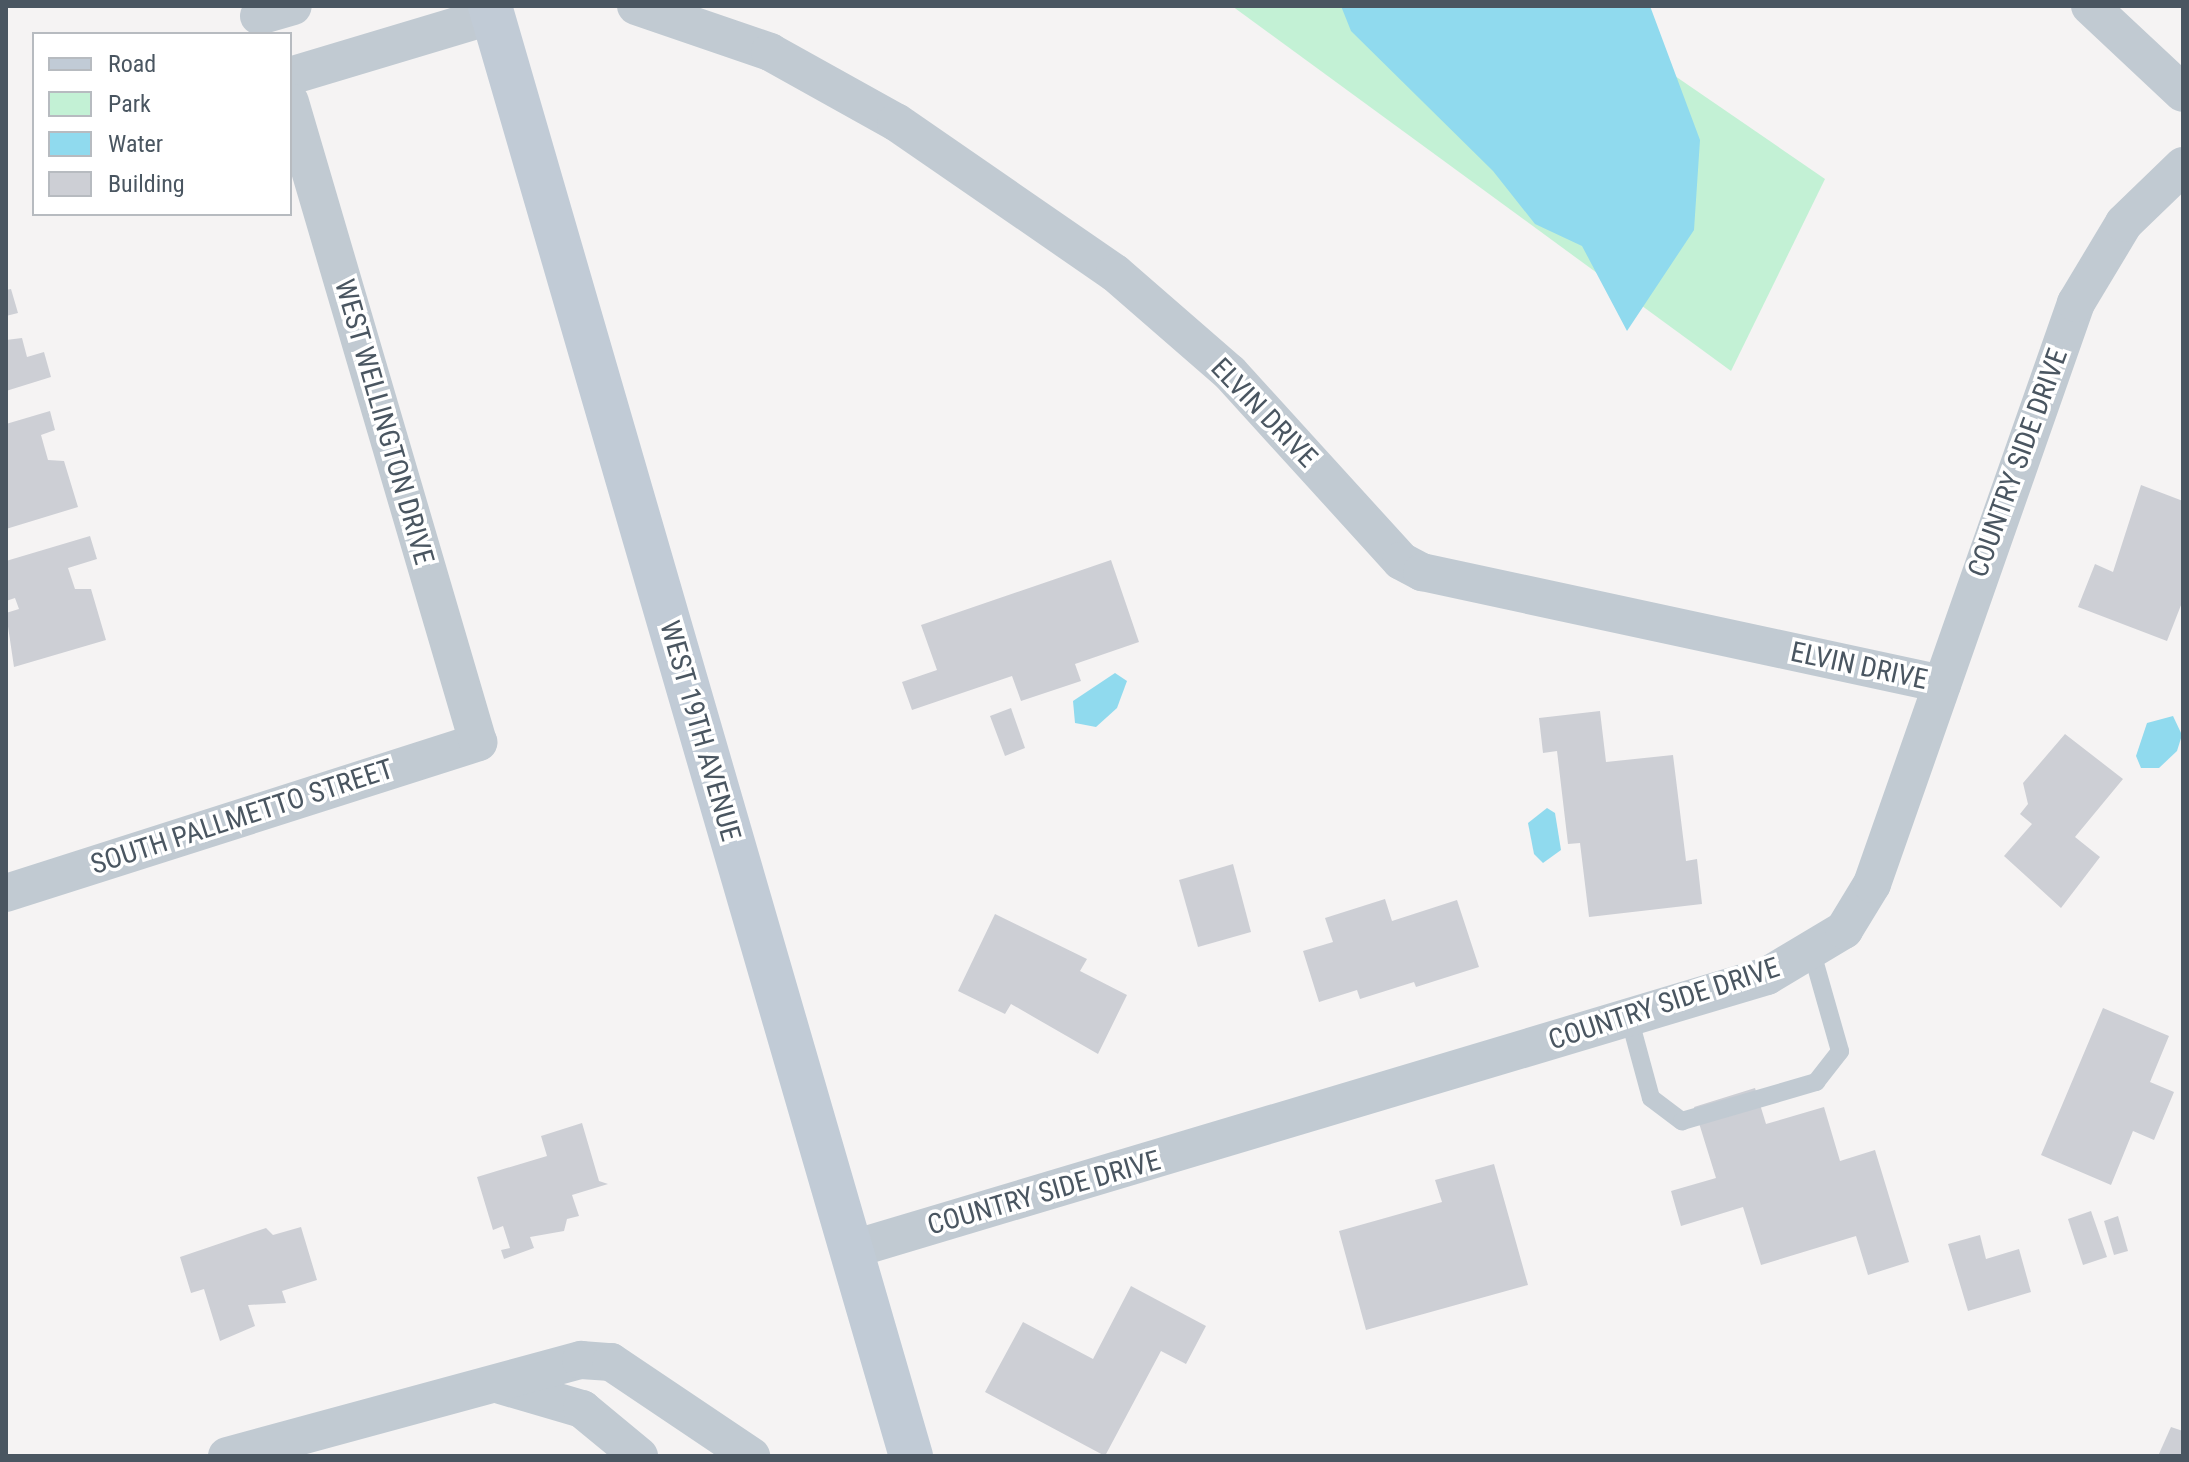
<!DOCTYPE html>
<style>
body{margin:0}
#map{position:relative;width:2189px;height:1462px;overflow:hidden;background:#f5f3f3;font-family:"Roboto Condensed",sans-serif}
div>[style]{position:absolute}
.green>*{inset:0;background:#c3f1d5}
.water>*{inset:0;background:#90daee}
.building>*{inset:0;background:#cdcfd5}
.lane>*{height:18px;margin:-9px;padding:0 9px;transform-origin:9px;border-radius:9px;background:#c1cad2}
.street>*{height:38px;margin:-19px;padding:0 19px;transform-origin:19px;border-radius:19px;background:#c1cad2}
.secondary>*{height:44px;margin:-22px;padding:0 22px;transform-origin:22px;border-radius:22px;background:#c1cbd6}
span{translate:-50% -50%;white-space:nowrap;text-align:center;line-height:1.15;-webkit-text-stroke:7px #fff;paint-order:stroke}
.street-label{font-size:28px;color:#4a5661}
.frame{position:absolute;inset:0;border:8px solid #4a5661;pointer-events:none}
.legend{position:absolute;left:32px;top:32px;width:260px;height:184px;box-sizing:border-box;background:#fff;border:2px solid #b7bbc0;margin:0;padding:10px 14px;list-style:none;font-size:24px;color:#4a5661}
.legend li{display:flex;align-items:center;gap:16px;height:40px}
.legend b{width:40px;border:2px solid #b7bbc0}
</style>
<div id="map">
<div class="green">
<div style="clip-path:polygon(1232px 6px,1573px 6px,1825px 179px,1731px 371px)"></div>
</div>
<div class="water">
<div style="clip-path:polygon(1341px 6px,1650px 6px,1700px 140px,1694px 230px,1627px 331px,1582px 246px,1535px 224px,1493px 171px,1351px 31px)"></div>
<div style="clip-path:polygon(1115px 673px,1127px 681px,1117px 708px,1096px 727px,1075px 723px,1073px 701px)"></div>
<div style="clip-path:polygon(2173px 716px,2182px 735px,2177px 751px,2159px 768px,2141px 768px,2136px 756px,2147px 723px)"></div>
<div style="clip-path:polygon(1547px 808px,1555px 813px,1561px 850px,1543px 863px,1534px 854px,1528px 823px)"></div>
</div>
<div class="building">
<div style="clip-path:polygon(11px 289px,18px 313px,6px 316px,6px 290px)"></div>
<div style="clip-path:polygon(22px 338px,27px 357px,44px 352px,51px 377px,6px 391px,6px 340px)"></div>
<div style="clip-path:polygon(50px 411px,55px 430px,41px 435px,48px 460px,64px 461px,78px 507px,6px 529px,6px 424px)"></div>
<div style="clip-path:polygon(2141px 485px,2183px 501px,2183px 600px,2167px 641px,2078px 607px,2095px 564px,2113px 572px)"></div>
<div style="clip-path:polygon(90px 536px,97px 559px,68px 568px,75px 589px,91px 589px,106px 640px,14px 667px,6px 613px,19px 609px,15px 598px,6px 601px,6px 561px)"></div>
<div style="clip-path:polygon(1111px 560px,1139px 642px,1075px 664px,1081px 681px,1021px 701px,1012px 676px,912px 710px,902px 682px,937px 670px,921px 625px)"></div>
<div style="clip-path:polygon(1011px 708px,1025px 748px,1005px 756px,990px 716px)"></div>
<div style="clip-path:polygon(1600px 711px,1606px 762px,1673px 755px,1686px 861px,1697px 859px,1702px 904px,1589px 917px,1580px 843px,1568px 844px,1557px 751px,1543px 753px,1539px 718px)"></div>
<div style="clip-path:polygon(2065px 734px,2123px 779px,2075px 837px,2100px 857px,2061px 908px,2004px 856px,2032px 824px,2020px 814px,2028px 804px,2023px 783px)"></div>
<div style="clip-path:polygon(1233px 864px,1251px 932px,1198px 947px,1179px 880px)"></div>
<div style="clip-path:polygon(1385px 899px,1392px 921px,1457px 900px,1479px 967px,1416px 987px,1414px 982px,1360px 999px,1357px 990px,1319px 1002px,1303px 951px,1333px 942px,1325px 918px)"></div>
<div style="clip-path:polygon(995px 914px,1087px 959px,1080px 971px,1127px 995px,1098px 1054px,1011px 1004px,1005px 1014px,958px 991px)"></div>
<div style="clip-path:polygon(2103px 1008px,2169px 1036px,2150px 1082px,2174px 1092px,2154px 1140px,2133px 1131px,2111px 1185px,2041px 1155px)"></div>
<div style="clip-path:polygon(1755px 1088px,1766px 1124px,1824px 1107px,1840px 1161px,1875px 1150px,1909px 1262px,1868px 1275px,1856px 1236px,1761px 1265px,1743px 1207px,1681px 1226px,1671px 1191px,1716px 1178px,1694px 1107px)"></div>
<div style="clip-path:polygon(582px 1123px,599px 1181px,608px 1184px,572px 1195px,579px 1216px,567px 1219px,564px 1231px,530px 1237px,534px 1248px,504px 1259px,501px 1250px,510px 1248px,503px 1226px,493px 1230px,477px 1177px,547px 1156px,541px 1136px)"></div>
<div style="clip-path:polygon(1494px 1164px,1528px 1285px,1366px 1330px,1339px 1231px,1442px 1202px,1435px 1180px)"></div>
<div style="clip-path:polygon(2091px 1211px,2107px 1257px,2083px 1265px,2068px 1219px)"></div>
<div style="clip-path:polygon(2118px 1216px,2128px 1251px,2114px 1255px,2104px 1221px)"></div>
<div style="clip-path:polygon(301px 1227px,317px 1280px,282px 1291px,286px 1303px,248px 1305px,255px 1326px,220px 1341px,204px 1289px,191px 1293px,180px 1257px,266px 1228px,273px 1235px)"></div>
<div style="clip-path:polygon(1980px 1235px,1986px 1259px,2019px 1249px,2031px 1292px,1968px 1311px,1948px 1244px)"></div>
<div style="clip-path:polygon(1131px 1286px,1206px 1326px,1186px 1364px,1161px 1351px,1105px 1456px,985px 1392px,1023px 1322px,1093px 1359px)"></div>
<div style="clip-path:polygon(2171px 1427px,2183px 1431px,2183px 1456px,2158px 1456px)"></div>
</div>
<div class="lane">
<div style="left:1629px;top:1017px;width:84px;rotate:74.8deg"></div>
<div style="left:1651px;top:1098px;width:39px;rotate:37deg"></div>
<div style="left:1682px;top:1121px;width:140px;rotate:-16.2deg"></div>
<div style="left:1816px;top:1082px;width:39px;rotate:-52deg"></div>
<div style="left:1840px;top:1051px;width:102px;rotate:-105.9deg"></div>
</div>
<div class="street">
<div style="left:636px;top:6px;width:142px;rotate:18.9deg"></div>
<div style="left:770px;top:52px;width:144px;rotate:29.1deg"></div>
<div style="left:896px;top:122px;width:266px;rotate:34.6deg"></div>
<div style="left:1115px;top:273px;width:152px;rotate:41deg"></div>
<div style="left:1230px;top:373px;width:254px;rotate:47.7deg"></div>
<div style="left:1401px;top:561px;width:24px;rotate:28deg"></div>
<div style="left:1422px;top:572px;width:532px;rotate:12.15deg"></div>
<div style="left:2090px;top:6px;width:127px;rotate:43.1deg"></div>
<div style="left:259px;top:16px;width:35px;rotate:-16deg"></div>
<div style="left:290px;top:76px;width:212px;rotate:-16.7deg"></div>
<div style="left:6px;top:893px;width:496px;rotate:-17.7deg"></div>
<div style="left:478px;top:742px;width:667px;rotate:-106.37deg"></div>
<div style="left:850px;top:1250px;width:957px;rotate:-16.64deg"></div>
<div style="left:1767px;top:976px;width:90px;rotate:-30.9deg"></div>
<div style="left:1844px;top:930px;width:54px;rotate:-58.7deg"></div>
<div style="left:1872px;top:884px;width:616px;rotate:-70.65deg"></div>
<div style="left:2076px;top:303px;width:93px;rotate:-59deg"></div>
<div style="left:2124px;top:223px;width:82px;rotate:-44deg"></div>
<div style="left:497px;top:1384px;width:89px;rotate:16.4deg"></div>
<div style="left:582px;top:1409px;width:74px;rotate:39.5deg"></div>
<div style="left:227px;top:1456px;width:367px;rotate:-15.2deg"></div>
<div style="left:581px;top:1360px;width:30px;rotate:4deg"></div>
<div style="left:611px;top:1362px;width:169px;rotate:33.9deg"></div>
</div>
<div class="secondary">
<div style="left:490px;top:6px;width:1510px;rotate:73.81deg"></div>
</div>
<div class="street-label">
<span style="left:1264px;top:413px;rotate:46deg">ELVIN DRIVE</span>
<span style="left:384px;top:422px;rotate:74deg">WEST WELLINGTON DRIVE</span>
<span style="left:2018px;top:463px;rotate:-70deg">COUNTRY SIDE DRIVE</span>
<span style="left:1859px;top:666px;rotate:12deg">ELVIN DRIVE</span>
<span style="left:700px;top:731px;rotate:74deg">WEST 19TH AVENUE</span>
<span style="left:242px;top:817px;rotate:-18deg">SOUTH PALLMETTO STREET</span>
<span style="left:1664px;top:1004px;rotate:-18deg">COUNTRY SIDE DRIVE</span>
<span style="left:1044px;top:1193px;rotate:-16deg">COUNTRY SIDE DRIVE</span>
</div>
<div class="frame"></div>
<ul class="legend">
<li><b style="height:10px;background:#c1cbd6"></b>Road</li>
<li><b style="height:22px;background:#c3f1d5"></b>Park</li>
<li><b style="height:22px;background:#90daee"></b>Water</li>
<li><b style="height:22px;background:#cdcfd5"></b>Building</li>
</ul>
</div>
